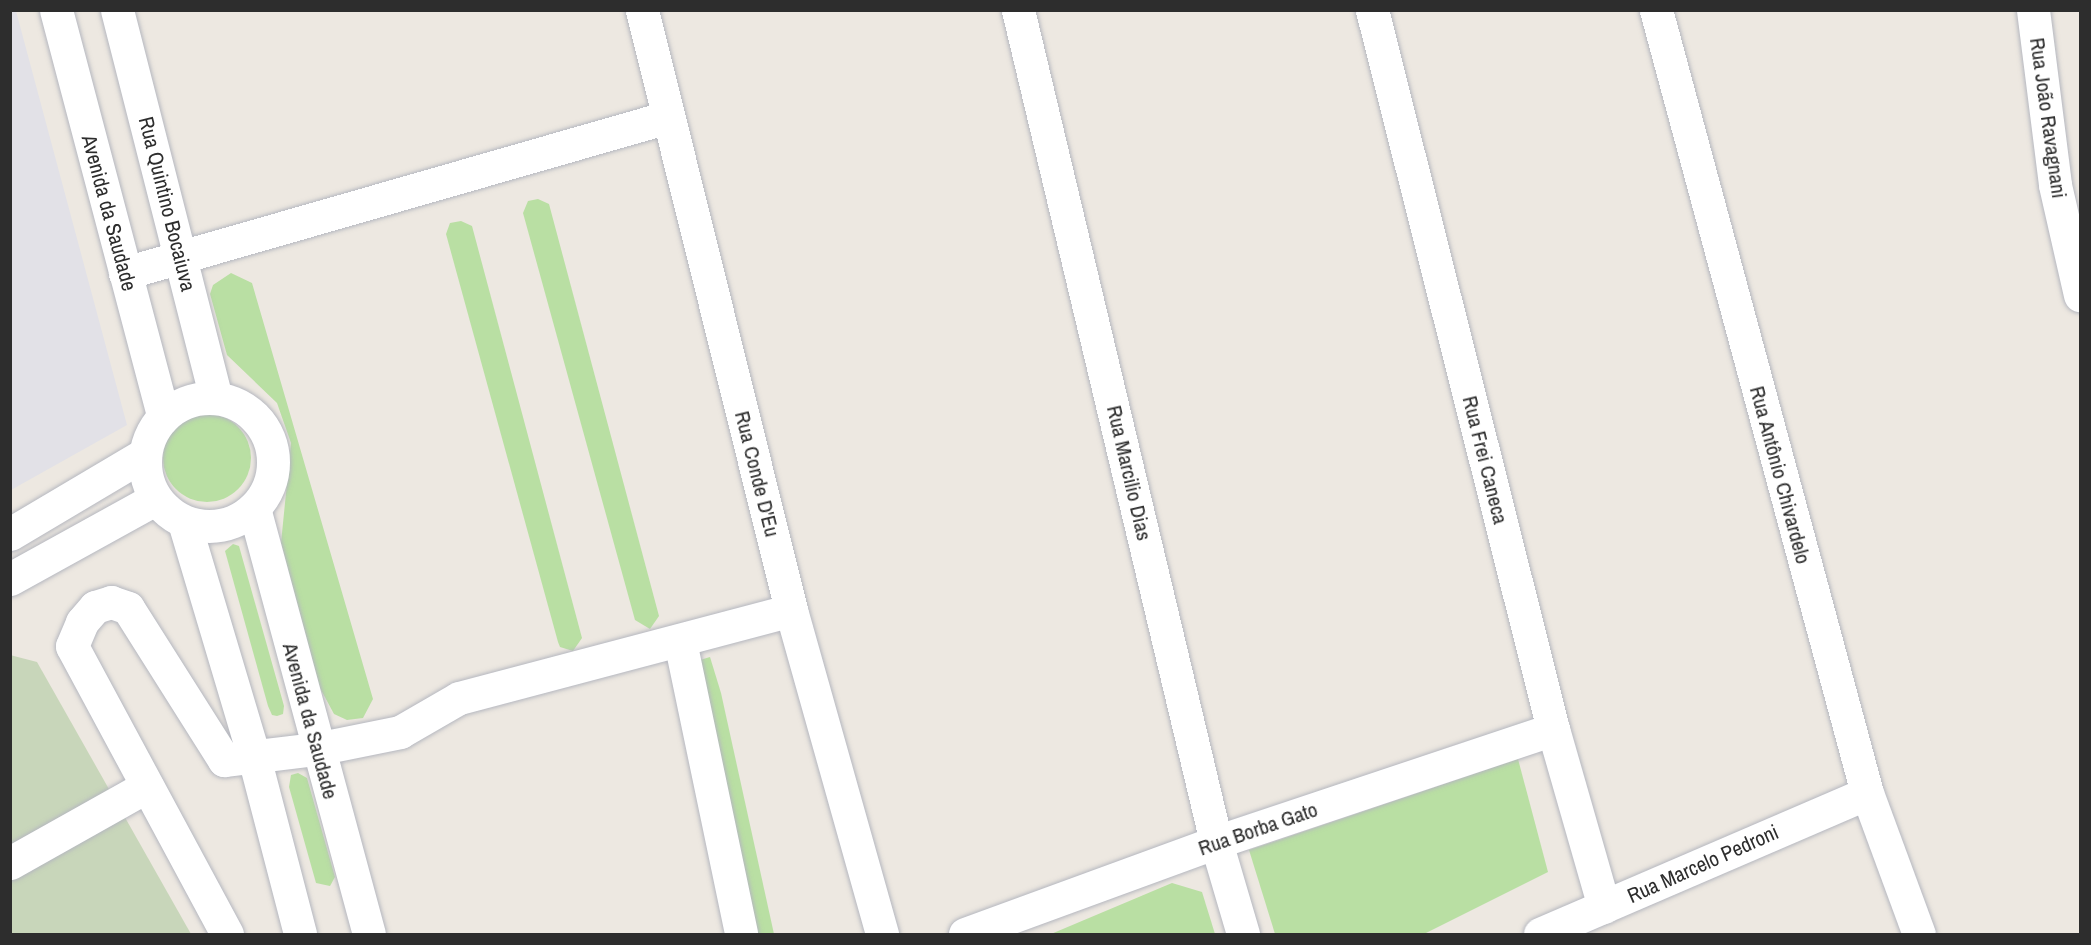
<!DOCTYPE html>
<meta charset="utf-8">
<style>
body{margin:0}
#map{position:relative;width:2091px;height:945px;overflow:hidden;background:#ede8e1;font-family:"Archivo Narrow",sans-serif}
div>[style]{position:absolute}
.industrial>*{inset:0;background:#e2e1e7}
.green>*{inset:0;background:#b9dfa3}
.round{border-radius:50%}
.cemetery>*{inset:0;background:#c8d6ba}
.roads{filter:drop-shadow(0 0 2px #b5b7bf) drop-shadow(0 0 2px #b5b7bf)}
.minor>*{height:33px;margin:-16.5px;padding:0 16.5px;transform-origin:16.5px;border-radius:16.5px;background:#fff}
.minor>.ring{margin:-16.5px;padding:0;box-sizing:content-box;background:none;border:33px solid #fff;border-radius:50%}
span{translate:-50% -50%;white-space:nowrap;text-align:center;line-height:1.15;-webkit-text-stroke:5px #fff;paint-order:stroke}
.street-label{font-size:21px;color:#2d2d2d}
.frame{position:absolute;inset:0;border:12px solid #2d2d2d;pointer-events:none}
</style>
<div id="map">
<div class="industrial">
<div style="clip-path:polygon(16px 11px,127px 425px,11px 490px,10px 11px)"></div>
</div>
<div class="green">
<div style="clip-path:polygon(538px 199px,549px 204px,659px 616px,650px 629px,635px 620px,523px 213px,528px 201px)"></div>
<div style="clip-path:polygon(461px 221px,472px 226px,582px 638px,573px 651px,560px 647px,558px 642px,446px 234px,450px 223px)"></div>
<div style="clip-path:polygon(231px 273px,252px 283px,373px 699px,363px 718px,347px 720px,334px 714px,320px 688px,281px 543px,291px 443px,277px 403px,227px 355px,210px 294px,213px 285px)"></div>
<div class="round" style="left:163px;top:414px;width:88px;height:88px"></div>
<div style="clip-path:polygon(233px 544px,239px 546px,284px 706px,283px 714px,277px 716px,272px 715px,268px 706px,225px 551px)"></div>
<div style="clip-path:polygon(710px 657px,721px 693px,774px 934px,753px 934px,700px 660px)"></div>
<div style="clip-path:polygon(1518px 759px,1548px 872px,1424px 934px,1275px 934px,1249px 850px)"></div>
<div style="clip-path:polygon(298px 773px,307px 778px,335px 877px,330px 886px,316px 883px,289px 787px,291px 775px)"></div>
<div style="clip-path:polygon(1172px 883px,1202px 892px,1215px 934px,1051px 934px)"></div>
</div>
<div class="cemetery">
<div style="clip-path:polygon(10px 655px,37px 662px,191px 934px,11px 934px)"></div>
</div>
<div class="roads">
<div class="minor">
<div style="left:56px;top:10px;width:420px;rotate:75.2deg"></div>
<div style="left:117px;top:10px;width:399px;rotate:75.7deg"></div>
<div style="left:642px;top:10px;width:618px;rotate:76.05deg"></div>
<div style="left:791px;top:610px;width:337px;rotate:74.3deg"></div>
<div style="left:1018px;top:10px;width:855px;rotate:76.61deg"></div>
<div style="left:1216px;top:842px;width:96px;rotate:73.6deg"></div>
<div style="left:1372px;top:10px;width:741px;rotate:75.87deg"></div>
<div style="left:1553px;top:729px;width:185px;rotate:74deg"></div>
<div style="left:1656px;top:10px;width:811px;rotate:74.92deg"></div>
<div style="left:1867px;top:793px;width:150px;rotate:69.8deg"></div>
<div style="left:2033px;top:10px;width:176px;rotate:82.8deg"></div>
<div style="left:2055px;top:185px;width:113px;rotate:77.2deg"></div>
<div style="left:125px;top:273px;width:565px;rotate:-16.03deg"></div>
<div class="ring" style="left:145px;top:398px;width:95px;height:95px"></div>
<div style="left:254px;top:508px;width:441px;rotate:74.9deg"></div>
<div style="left:184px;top:522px;width:245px;rotate:73.4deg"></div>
<div style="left:254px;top:757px;width:183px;rotate:75.4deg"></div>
<div style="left:10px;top:534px;width:157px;rotate:-30.7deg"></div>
<div style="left:10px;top:579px;width:166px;rotate:-28.9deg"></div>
<div style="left:680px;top:641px;width:299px;rotate:78.2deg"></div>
<div style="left:10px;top:863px;width:157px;rotate:-29.3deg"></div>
<div style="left:227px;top:934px;width:327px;rotate:-118.3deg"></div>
<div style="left:72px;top:646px;width:26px;rotate:-67deg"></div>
<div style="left:82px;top:622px;width:20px;rotate:-49deg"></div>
<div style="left:95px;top:607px;width:17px;rotate:-17deg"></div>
<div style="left:111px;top:602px;width:18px;rotate:19deg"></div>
<div style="left:128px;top:608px;width:180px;rotate:57.7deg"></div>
<div style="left:224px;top:760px;width:93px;rotate:-6.8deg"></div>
<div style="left:316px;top:749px;width:86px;rotate:-11.4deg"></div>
<div style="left:400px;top:732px;width:68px;rotate:-30deg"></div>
<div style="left:459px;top:698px;width:343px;rotate:-14.8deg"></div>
<div style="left:965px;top:934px;width:267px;rotate:-20.1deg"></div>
<div style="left:1216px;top:842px;width:355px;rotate:-18.5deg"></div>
<div style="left:1540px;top:934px;width:356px;rotate:-23.3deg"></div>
</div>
</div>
<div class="street-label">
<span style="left:2048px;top:118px;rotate:82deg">Rua João Ravagnani</span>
<span style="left:167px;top:204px;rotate:76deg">Rua Quintino Bocaiuva</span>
<span style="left:109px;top:213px;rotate:75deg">Avenida da Saudade</span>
<span style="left:1485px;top:460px;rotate:76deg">Rua Frei Caneca</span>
<span style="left:1129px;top:473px;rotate:77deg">Rua Marcilio Dias</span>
<span style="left:757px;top:474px;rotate:76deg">Rua Conde D'Eu</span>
<span style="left:1780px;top:475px;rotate:75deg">Rua Antônio Chivardelo</span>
<span style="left:310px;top:721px;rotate:75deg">Avenida da Saudade</span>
<span style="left:1258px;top:829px;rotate:-19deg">Rua Borba Gato</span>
<span style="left:1703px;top:864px;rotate:-24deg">Rua Marcelo Pedroni</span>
</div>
<div class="frame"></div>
</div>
